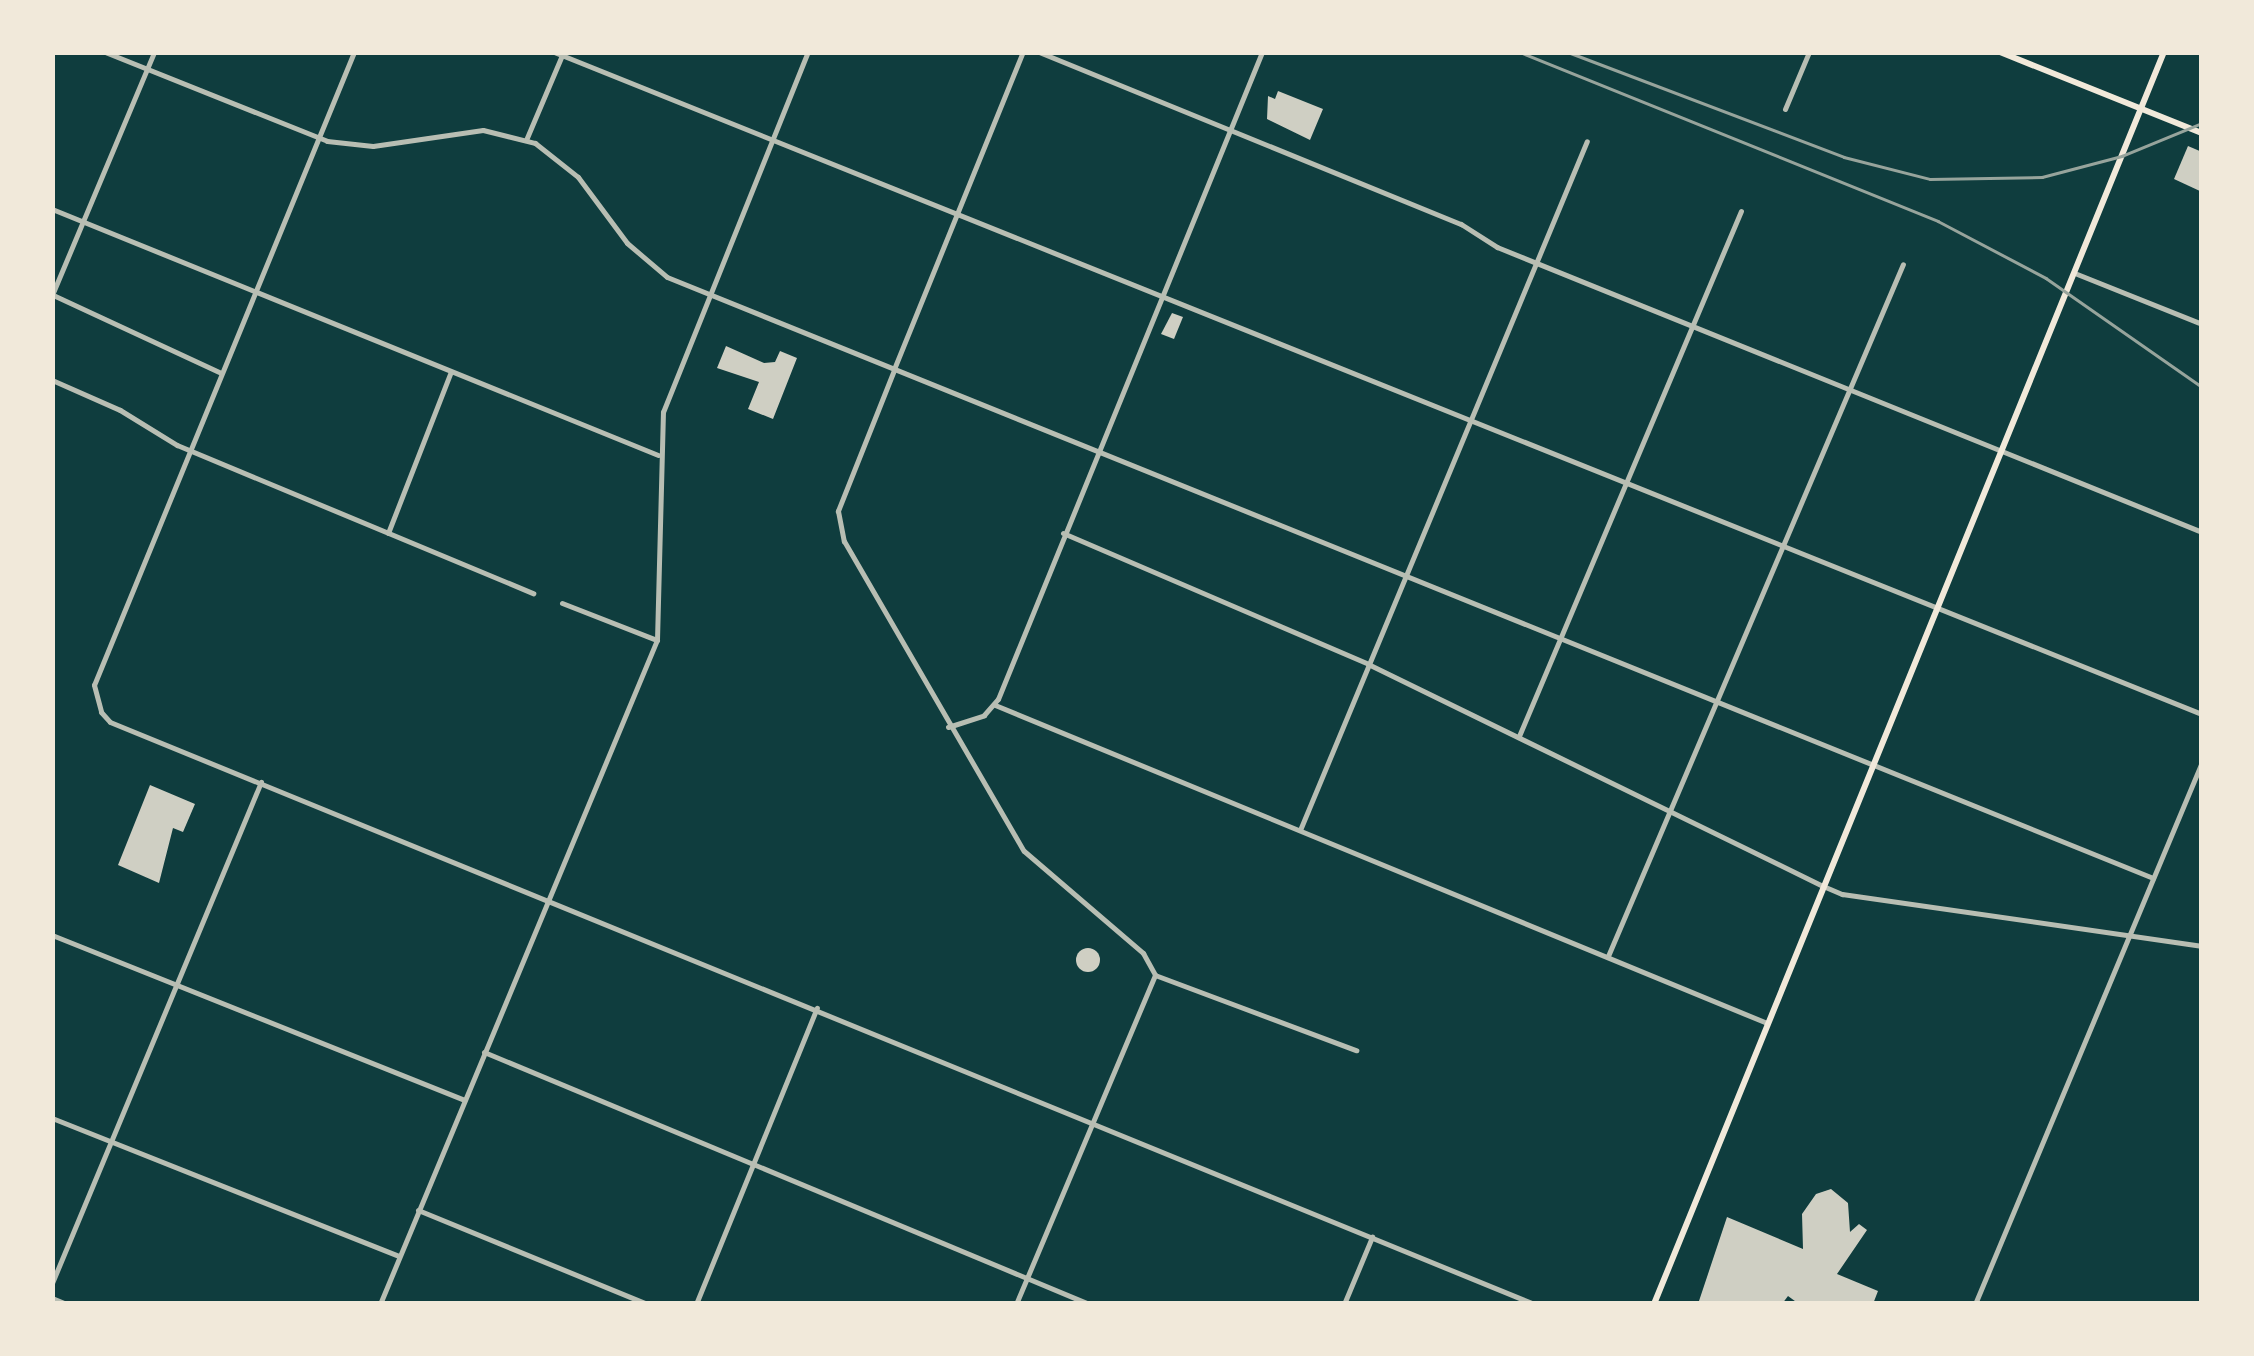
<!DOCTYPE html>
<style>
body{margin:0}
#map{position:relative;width:2254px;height:1356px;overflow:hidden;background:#0f3d3e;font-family:"Times New Roman",serif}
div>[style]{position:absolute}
.building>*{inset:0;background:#cfcfc3}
.round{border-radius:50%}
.minor>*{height:5px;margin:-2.5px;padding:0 2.5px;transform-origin:2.5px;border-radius:2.5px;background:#b8beb3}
.tertiary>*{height:5px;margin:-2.5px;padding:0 2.5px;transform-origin:2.5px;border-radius:2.5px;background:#b8beb3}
.secondary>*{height:6px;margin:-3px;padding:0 3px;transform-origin:3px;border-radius:3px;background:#f1e9da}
.rail>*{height:2.5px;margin:-1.25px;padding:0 1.25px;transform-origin:1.25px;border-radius:1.25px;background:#97a49c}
span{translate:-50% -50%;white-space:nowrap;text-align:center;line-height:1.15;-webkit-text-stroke:10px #f1e9da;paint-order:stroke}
.frame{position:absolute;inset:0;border:55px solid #f1e9da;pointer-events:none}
</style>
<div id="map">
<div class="building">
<div style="clip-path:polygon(1278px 91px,1323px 109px,1310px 140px,1267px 119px,1268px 96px,1275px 99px)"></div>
<div style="clip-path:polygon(2188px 146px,2202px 152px,2202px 192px,2174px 179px)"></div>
<div style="clip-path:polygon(1172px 313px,1183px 317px,1174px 339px,1161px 334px)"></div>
<div style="clip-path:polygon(726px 346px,764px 363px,775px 362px,780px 351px,797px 358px,773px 419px,748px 409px,759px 382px,717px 368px)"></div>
<div style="clip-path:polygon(150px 785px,195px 804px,183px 832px,173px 828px,159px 883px,118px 865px)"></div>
<div class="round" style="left:1076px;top:948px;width:24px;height:24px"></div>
<div style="clip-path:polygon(1831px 1189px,1848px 1203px,1850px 1232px,1859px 1224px,1867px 1230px,1837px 1274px,1878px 1291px,1873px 1304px,1799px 1304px,1788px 1296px,1782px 1304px,1698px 1304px,1727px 1217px,1803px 1249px,1802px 1214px,1816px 1194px)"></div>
</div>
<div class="minor">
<div style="left:105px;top:52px;width:239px;rotate:21.8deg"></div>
<div style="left:327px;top:141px;width:46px;rotate:6.2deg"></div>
<div style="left:373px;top:146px;width:111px;rotate:-8.3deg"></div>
<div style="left:483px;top:130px;width:54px;rotate:14deg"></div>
<div style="left:535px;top:143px;width:55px;rotate:38.3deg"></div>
<div style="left:578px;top:177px;width:82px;rotate:53.4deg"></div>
<div style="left:627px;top:243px;width:52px;rotate:40.4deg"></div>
<div style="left:667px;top:277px;width:1603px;rotate:22.02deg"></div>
<div style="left:354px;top:52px;width:684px;rotate:112.33deg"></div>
<div style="left:94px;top:685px;width:28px;rotate:75deg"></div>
<div style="left:101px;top:712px;width:13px;rotate:48deg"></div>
<div style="left:110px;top:722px;width:1538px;rotate:22.23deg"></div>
<div style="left:554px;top:52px;width:1776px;rotate:21.89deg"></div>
<div style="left:1039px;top:52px;width:456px;rotate:22.2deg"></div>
<div style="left:1461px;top:224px;width:43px;rotate:32.6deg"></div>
<div style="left:1497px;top:247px;width:760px;rotate:22.01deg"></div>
<div style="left:1785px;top:109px;width:62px;rotate:-67.2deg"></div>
<div style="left:526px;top:140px;width:92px;rotate:-67deg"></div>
<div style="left:52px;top:209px;width:654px;rotate:22.09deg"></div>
<div style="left:2077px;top:274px;width:135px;rotate:21.8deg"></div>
<div style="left:52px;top:295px;width:264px;rotate:-67.2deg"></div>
<div style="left:53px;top:295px;width:183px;rotate:24.9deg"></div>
<div style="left:894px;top:369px;width:342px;rotate:-67.9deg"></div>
<div style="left:52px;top:380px;width:74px;rotate:23.8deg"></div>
<div style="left:120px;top:410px;width:67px;rotate:31.6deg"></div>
<div style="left:177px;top:445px;width:386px;rotate:22.6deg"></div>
<div style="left:388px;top:533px;width:171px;rotate:-68.7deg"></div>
<div style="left:1063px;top:533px;width:332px;rotate:23.2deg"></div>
<div style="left:1368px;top:664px;width:506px;rotate:26.01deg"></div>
<div style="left:562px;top:603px;width:102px;rotate:21.3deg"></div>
<div style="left:995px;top:705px;width:835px;rotate:22.39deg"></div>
<div style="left:948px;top:727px;width:38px;rotate:-18deg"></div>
<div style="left:984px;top:715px;width:21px;rotate:-49deg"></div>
<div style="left:998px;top:699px;width:699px;rotate:-67.8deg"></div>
<div style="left:1519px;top:736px;width:570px;rotate:-67.08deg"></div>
<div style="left:1300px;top:830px;width:746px;rotate:-67.39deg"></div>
<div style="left:52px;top:935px;width:444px;rotate:21.8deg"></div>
<div style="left:1608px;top:956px;width:752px;rotate:-66.91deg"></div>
<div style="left:1155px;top:975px;width:215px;rotate:20.5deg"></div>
<div style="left:484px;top:1052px;width:655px;rotate:22.61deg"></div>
<div style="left:52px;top:1118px;width:373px;rotate:21.7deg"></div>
<div style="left:418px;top:1210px;width:248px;rotate:22.3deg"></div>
<div style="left:52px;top:1283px;width:543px;rotate:-67.36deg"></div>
<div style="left:52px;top:1298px;width:15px;rotate:23deg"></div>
<div style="left:696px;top:1304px;width:320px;rotate:-67.8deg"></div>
<div style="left:1344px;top:1304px;width:73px;rotate:-67.3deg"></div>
<div style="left:1975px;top:1304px;width:588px;rotate:-67.28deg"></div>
</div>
<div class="tertiary">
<div style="left:894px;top:370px;width:152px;rotate:111.7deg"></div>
<div style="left:838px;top:511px;width:31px;rotate:79deg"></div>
<div style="left:844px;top:541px;width:358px;rotate:59.9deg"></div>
<div style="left:1024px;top:851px;width:157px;rotate:40.6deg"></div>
<div style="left:1143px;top:953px;width:25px;rotate:61deg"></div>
<div style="left:1155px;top:975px;width:357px;rotate:112.9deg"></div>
<div style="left:1823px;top:886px;width:21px;rotate:23deg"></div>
<div style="left:1842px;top:894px;width:364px;rotate:8.2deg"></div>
<div style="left:380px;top:1304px;width:719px;rotate:-67.36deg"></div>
<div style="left:657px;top:640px;width:228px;rotate:-88.5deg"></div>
<div style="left:663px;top:412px;width:388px;rotate:-68.1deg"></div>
</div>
<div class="secondary">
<div style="left:2000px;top:52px;width:218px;rotate:21.9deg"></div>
<div style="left:1654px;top:1304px;width:1352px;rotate:-67.84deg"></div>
</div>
<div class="rail">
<div style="left:1520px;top:52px;width:451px;rotate:22deg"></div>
<div style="left:1938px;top:221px;width:122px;rotate:27.8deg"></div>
<div style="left:2046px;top:278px;width:190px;rotate:34.9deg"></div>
<div style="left:1568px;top:52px;width:295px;rotate:20.8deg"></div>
<div style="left:1844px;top:157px;width:89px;rotate:14.3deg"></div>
<div style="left:1930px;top:179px;width:112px;rotate:-1deg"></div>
<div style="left:2042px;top:177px;width:83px;rotate:-14.7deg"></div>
<div style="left:2122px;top:156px;width:87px;rotate:-22.4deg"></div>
</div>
<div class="frame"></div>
</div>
